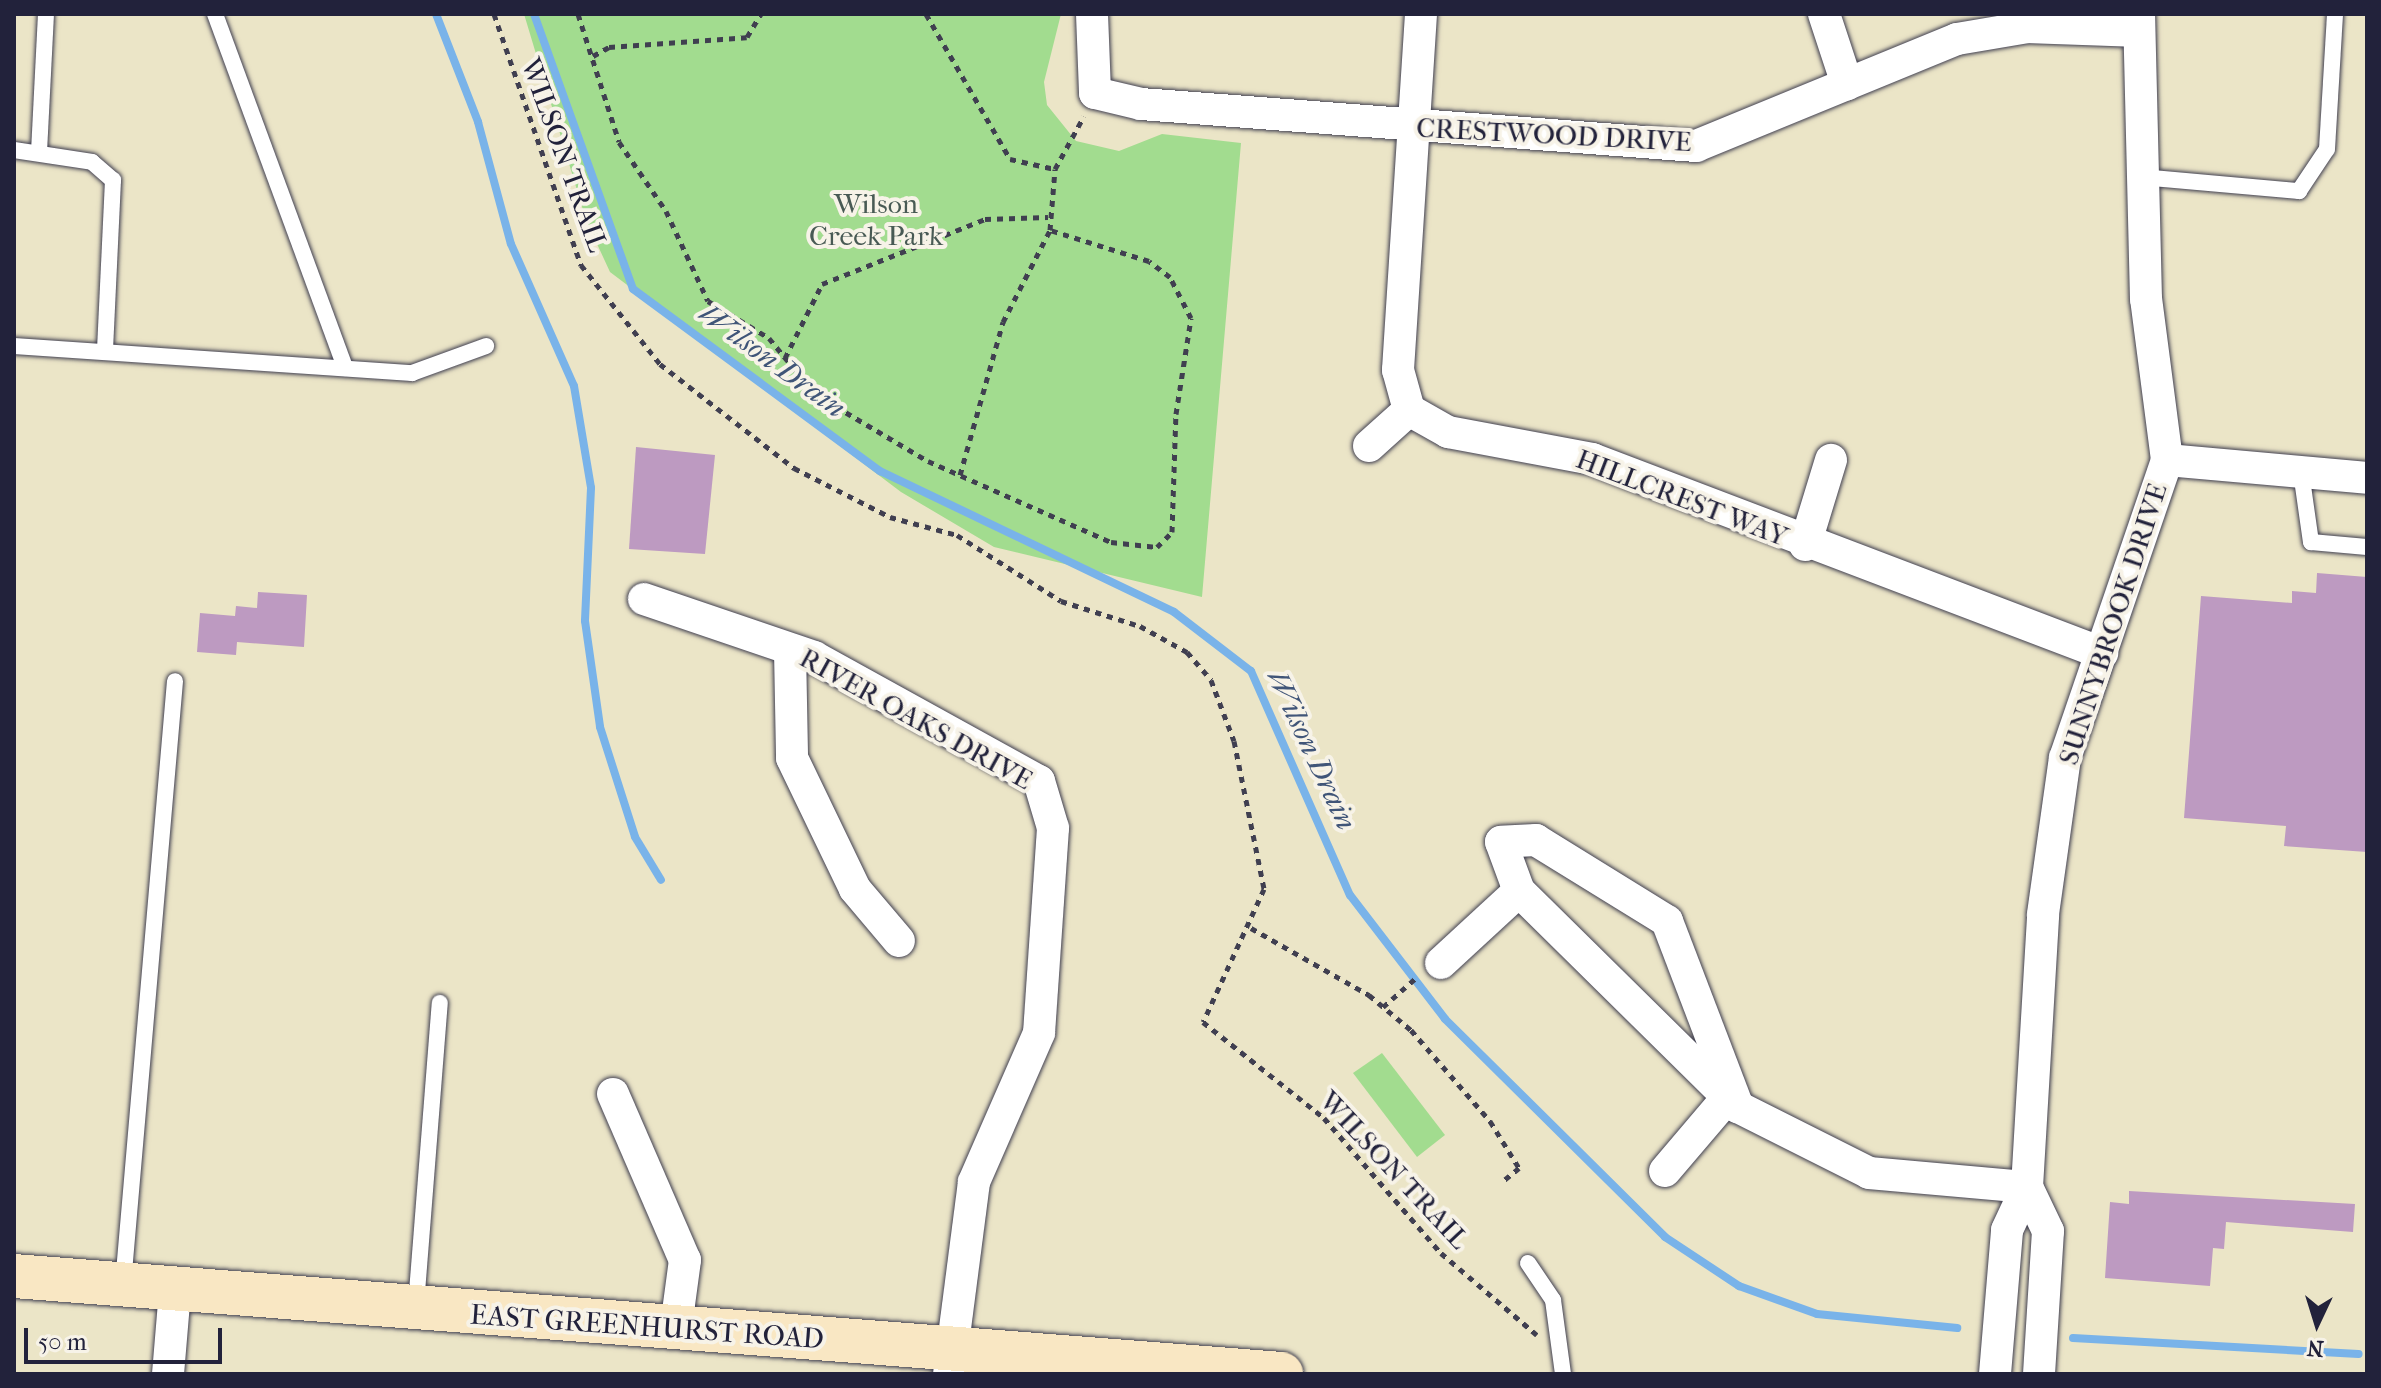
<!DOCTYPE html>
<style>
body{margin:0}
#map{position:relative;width:2381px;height:1388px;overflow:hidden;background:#ebe5c7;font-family:"IM FELL French Canon",serif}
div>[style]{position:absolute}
.green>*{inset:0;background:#a2dc8f}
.stream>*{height:8px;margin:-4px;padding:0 4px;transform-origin:4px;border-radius:4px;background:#79b3e9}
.building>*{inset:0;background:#bd9ac1}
.path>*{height:5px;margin-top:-2.5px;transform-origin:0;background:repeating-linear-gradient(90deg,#403f50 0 6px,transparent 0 12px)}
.roads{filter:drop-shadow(0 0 2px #403f50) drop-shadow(0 0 2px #403f50)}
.lane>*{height:16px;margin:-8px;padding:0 8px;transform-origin:8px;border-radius:8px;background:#fff}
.street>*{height:32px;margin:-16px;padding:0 16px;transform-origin:16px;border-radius:16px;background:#fff}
.secondary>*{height:44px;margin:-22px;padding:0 22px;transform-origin:22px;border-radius:22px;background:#f9e7c3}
span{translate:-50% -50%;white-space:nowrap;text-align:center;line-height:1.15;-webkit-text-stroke:8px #f7f3e8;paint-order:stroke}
.street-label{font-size:28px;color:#22223b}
.park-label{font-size:28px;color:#485a54}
.water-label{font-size:30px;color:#405578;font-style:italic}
.frame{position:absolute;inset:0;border:16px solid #22223b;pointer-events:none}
.north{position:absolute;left:2277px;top:1284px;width:80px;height:80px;-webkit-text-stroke:6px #f7f3e8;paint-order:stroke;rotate:184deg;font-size:22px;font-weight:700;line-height:32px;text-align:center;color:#22223b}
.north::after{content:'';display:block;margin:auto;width:28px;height:36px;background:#22223b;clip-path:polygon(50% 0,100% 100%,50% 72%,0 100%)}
.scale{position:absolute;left:24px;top:1328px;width:198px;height:36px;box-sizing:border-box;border:4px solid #22223b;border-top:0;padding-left:10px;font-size:24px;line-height:28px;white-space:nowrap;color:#22223b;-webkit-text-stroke:6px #f7f3e8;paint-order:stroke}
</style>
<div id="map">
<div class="green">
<div style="clip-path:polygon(524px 14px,1061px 14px,1044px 82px,1047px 105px,1076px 141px,1119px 151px,1162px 134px,1241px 143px,1202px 597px,994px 547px,901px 492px,610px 272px,586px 220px)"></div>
<div style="clip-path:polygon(1382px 1053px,1445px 1135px,1417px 1157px,1353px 1073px)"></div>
</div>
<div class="stream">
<div style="left:436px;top:14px;width:116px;rotate:68.7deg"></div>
<div style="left:478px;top:122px;width:126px;rotate:74.9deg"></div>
<div style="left:511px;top:244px;width:155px;rotate:66.1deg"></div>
<div style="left:574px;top:386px;width:103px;rotate:80.5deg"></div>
<div style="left:591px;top:488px;width:133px;rotate:92.6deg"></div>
<div style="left:585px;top:621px;width:107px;rotate:81.9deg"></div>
<div style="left:600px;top:727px;width:115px;rotate:72.3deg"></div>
<div style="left:635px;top:837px;width:50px;rotate:58.8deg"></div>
<div style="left:534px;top:14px;width:292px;rotate:70.2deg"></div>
<div style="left:633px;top:289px;width:307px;rotate:36.4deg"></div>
<div style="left:880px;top:471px;width:326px;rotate:25.6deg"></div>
<div style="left:1174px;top:612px;width:97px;rotate:37.5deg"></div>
<div style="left:1251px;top:671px;width:245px;rotate:66.2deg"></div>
<div style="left:1350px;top:895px;width:156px;rotate:52.5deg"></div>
<div style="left:1445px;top:1019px;width:310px;rotate:44.7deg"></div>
<div style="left:1665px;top:1237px;width:89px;rotate:33.5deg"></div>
<div style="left:1739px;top:1286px;width:83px;rotate:19.7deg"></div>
<div style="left:1817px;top:1314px;width:141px;rotate:5.7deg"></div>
<div style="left:2073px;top:1338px;width:286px;rotate:3.2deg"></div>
</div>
<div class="building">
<div style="clip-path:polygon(636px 447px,715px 455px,705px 554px,629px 549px)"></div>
<div style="clip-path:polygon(2317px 573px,2367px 577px,2367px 852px,2284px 846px,2286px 826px,2184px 818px,2201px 596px,2292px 603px,2292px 591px,2316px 593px)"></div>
<div style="clip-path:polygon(258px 592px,307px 595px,304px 647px,237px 642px,236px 655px,197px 652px,200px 613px,235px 616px,236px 606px,257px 608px)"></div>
<div style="clip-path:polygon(2129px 1191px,2355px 1204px,2353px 1232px,2226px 1222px,2224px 1249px,2213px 1248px,2210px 1286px,2105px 1278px,2110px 1202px,2129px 1204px)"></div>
</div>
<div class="path">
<div style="left:494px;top:14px;width:266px;rotate:70.9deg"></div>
<div style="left:581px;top:265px;width:127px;rotate:51.4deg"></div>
<div style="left:660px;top:364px;width:170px;rotate:37.8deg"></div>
<div style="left:794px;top:468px;width:108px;rotate:27deg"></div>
<div style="left:890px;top:517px;width:69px;rotate:15deg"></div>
<div style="left:957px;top:535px;width:123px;rotate:32.4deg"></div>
<div style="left:1061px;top:601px;width:83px;rotate:17.6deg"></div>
<div style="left:1140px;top:626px;width:54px;rotate:29deg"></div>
<div style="left:1187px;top:652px;width:37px;rotate:49deg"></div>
<div style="left:1211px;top:680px;width:65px;rotate:69.3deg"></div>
<div style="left:1234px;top:741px;width:151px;rotate:78.5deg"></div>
<div style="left:1264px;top:889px;width:146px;rotate:114.6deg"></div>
<div style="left:1203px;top:1022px;width:154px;rotate:38.4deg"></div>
<div style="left:1324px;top:1118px;width:179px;rotate:49.1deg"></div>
<div style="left:1441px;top:1253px;width:126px;rotate:40.5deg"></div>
<div style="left:578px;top:14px;width:134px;rotate:72.2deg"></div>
<div style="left:619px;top:142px;width:83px;rotate:55.7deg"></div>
<div style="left:666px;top:211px;width:99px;rotate:65deg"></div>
<div style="left:708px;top:301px;width:71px;rotate:31.2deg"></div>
<div style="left:769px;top:338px;width:72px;rotate:50.6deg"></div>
<div style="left:815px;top:394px;width:131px;rotate:30.7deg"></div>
<div style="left:928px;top:461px;width:200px;rotate:23.9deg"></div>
<div style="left:1111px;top:542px;width:46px;rotate:6.2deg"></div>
<div style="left:1157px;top:547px;width:21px;rotate:-45deg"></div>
<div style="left:1172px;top:532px;width:118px;rotate:-88.1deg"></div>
<div style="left:1176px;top:414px;width:97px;rotate:-81.1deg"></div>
<div style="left:1191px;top:318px;width:46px;rotate:-117.1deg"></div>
<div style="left:1170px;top:277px;width:26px;rotate:-143deg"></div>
<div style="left:1149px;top:261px;width:104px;rotate:-162.6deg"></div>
<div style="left:1050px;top:230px;width:61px;rotate:-85.3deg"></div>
<div style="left:1055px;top:169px;width:60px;rotate:-61.3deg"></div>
<div style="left:926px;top:14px;width:168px;rotate:59.9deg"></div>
<div style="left:1010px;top:159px;width:46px;rotate:12.5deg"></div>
<div style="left:593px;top:56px;width:18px;rotate:-29deg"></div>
<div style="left:609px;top:47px;width:138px;rotate:-4.1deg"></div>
<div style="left:747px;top:37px;width:27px;rotate:-59deg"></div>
<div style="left:785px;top:358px;width:83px;rotate:-63.4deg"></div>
<div style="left:822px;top:284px;width:175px;rotate:-21.7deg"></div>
<div style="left:985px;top:219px;width:63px;rotate:-1.8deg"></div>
<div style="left:960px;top:475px;width:159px;rotate:-74.3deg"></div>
<div style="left:1003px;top:322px;width:103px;rotate:-62.9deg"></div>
<div style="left:1251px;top:928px;width:136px;rotate:29.6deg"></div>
<div style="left:1369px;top:995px;width:55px;rotate:39.8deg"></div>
<div style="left:1411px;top:1030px;width:121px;rotate:49deg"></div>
<div style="left:1490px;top:1121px;width:55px;rotate:58.3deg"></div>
<div style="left:1519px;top:1168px;width:21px;rotate:141deg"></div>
<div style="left:1383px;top:1007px;width:47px;rotate:-41.5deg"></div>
</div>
<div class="roads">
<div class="lane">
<div style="left:215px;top:14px;width:377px;rotate:69.8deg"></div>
<div style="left:14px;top:150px;width:79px;rotate:8.7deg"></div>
<div style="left:92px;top:162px;width:28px;rotate:41deg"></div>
<div style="left:113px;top:180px;width:172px;rotate:92.7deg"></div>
<div style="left:39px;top:152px;width:138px;rotate:-87.1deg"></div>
<div style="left:2141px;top:177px;width:159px;rotate:5.1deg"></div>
<div style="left:2299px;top:191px;width:50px;rotate:-56.3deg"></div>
<div style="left:2327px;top:149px;width:135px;rotate:-86.6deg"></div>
<div style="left:14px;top:346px;width:399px;rotate:3.9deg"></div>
<div style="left:412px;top:373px;width:79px;rotate:-20deg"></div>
<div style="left:2301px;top:472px;width:71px;rotate:81.9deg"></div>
<div style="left:2311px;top:542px;width:56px;rotate:5.1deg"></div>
<div style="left:1528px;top:1263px;width:45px;rotate:56deg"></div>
<div style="left:1553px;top:1300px;width:75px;rotate:82.3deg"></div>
<div style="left:123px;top:1284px;width:605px;rotate:-85.07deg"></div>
<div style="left:416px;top:1305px;width:303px;rotate:-85.5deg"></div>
</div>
<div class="street">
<div style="left:1092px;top:14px;width:79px;rotate:87.8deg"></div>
<div style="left:1095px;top:93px;width:47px;rotate:13.4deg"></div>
<div style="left:1141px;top:104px;width:557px;rotate:4.33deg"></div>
<div style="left:1696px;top:146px;width:282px;rotate:-22.3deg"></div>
<div style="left:1957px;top:39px;width:72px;rotate:-9.6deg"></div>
<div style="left:2028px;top:27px;width:110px;rotate:2.1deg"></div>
<div style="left:1421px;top:14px;width:357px;rotate:93.7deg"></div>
<div style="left:1398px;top:370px;width:41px;rotate:74.6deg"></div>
<div style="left:1409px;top:410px;width:45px;rotate:29.4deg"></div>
<div style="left:1448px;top:432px;width:147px;rotate:10.6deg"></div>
<div style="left:1592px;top:459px;width:546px;rotate:20.83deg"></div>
<div style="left:1824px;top:14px;width:74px;rotate:71.8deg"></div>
<div style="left:1369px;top:446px;width:54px;rotate:-42deg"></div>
<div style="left:2167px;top:460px;width:201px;rotate:5.1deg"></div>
<div style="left:1805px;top:545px;width:89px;rotate:-73deg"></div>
<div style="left:644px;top:599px;width:180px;rotate:18.8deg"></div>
<div style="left:814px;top:657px;width:257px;rotate:28.9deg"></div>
<div style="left:1039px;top:781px;width:49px;rotate:73.4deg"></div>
<div style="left:1053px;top:828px;width:205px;rotate:93.9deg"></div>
<div style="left:1039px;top:1033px;width:163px;rotate:113.6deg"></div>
<div style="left:974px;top:1182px;width:194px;rotate:97.4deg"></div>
<div style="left:790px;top:650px;width:108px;rotate:88.9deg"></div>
<div style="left:792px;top:758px;width:145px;rotate:64.3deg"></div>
<div style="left:855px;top:889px;width:68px;rotate:49.8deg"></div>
<div style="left:1441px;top:963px;width:106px;rotate:-42.7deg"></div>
<div style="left:613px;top:1094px;width:181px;rotate:66.6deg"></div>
<div style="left:685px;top:1260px;width:68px;rotate:97.7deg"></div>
<div style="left:1738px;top:1107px;width:199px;rotate:-110.9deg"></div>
<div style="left:1667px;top:921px;width:154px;rotate:-148.3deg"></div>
<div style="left:1536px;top:840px;width:35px;rotate:177deg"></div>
<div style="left:1501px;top:842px;width:52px;rotate:69.8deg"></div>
<div style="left:1519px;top:891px;width:308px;rotate:44.6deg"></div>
<div style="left:1738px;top:1107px;width:147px;rotate:26.7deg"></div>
<div style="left:1869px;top:1173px;width:159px;rotate:5.1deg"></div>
<div style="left:1665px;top:1171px;width:97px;rotate:-49.6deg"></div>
<div style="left:2027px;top:1187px;width:49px;rotate:64.5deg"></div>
<div style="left:2048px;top:1231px;width:143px;rotate:93.6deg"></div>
<div style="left:168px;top:1374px;width:83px;rotate:-85.2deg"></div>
<div style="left:1995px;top:1374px;width:144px;rotate:-85.2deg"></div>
<div style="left:2007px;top:1230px;width:47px;rotate:-65.1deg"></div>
<div style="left:2027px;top:1187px;width:273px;rotate:-86.6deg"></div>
<div style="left:2043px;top:914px;width:158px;rotate:-82deg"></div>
<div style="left:2065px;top:758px;width:315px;rotate:-71.1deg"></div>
<div style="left:2167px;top:460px;width:162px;rotate:-97.4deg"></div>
<div style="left:2146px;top:299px;width:285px;rotate:-91.4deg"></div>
</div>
<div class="secondary">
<div style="left:14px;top:1276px;width:1271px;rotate:4.42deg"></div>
</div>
</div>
<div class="street-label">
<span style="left:1554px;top:135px;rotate:3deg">CRESTWOOD DRIVE</span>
<span style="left:564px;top:155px;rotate:70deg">WILSON TRAIL</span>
<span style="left:1682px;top:498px;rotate:21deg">HILLCREST WAY</span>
<span style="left:2113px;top:624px;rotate:-72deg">SUNNYBROOK DRIVE</span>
<span style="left:916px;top:719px;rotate:29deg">RIVER OAKS DRIVE</span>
<span style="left:1394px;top:1170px;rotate:47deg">WILSON TRAIL</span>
<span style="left:647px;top:1327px;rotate:4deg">EAST GREENHURST ROAD</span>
</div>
<div class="park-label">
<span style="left:876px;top:220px">Wilson<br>Creek Park</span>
</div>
<div class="water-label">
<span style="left:772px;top:361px;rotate:36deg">Wilson Drain</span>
<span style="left:1311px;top:750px;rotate:65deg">Wilson Drain</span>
</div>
<div class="frame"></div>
<div class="north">N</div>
<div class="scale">50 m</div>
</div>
